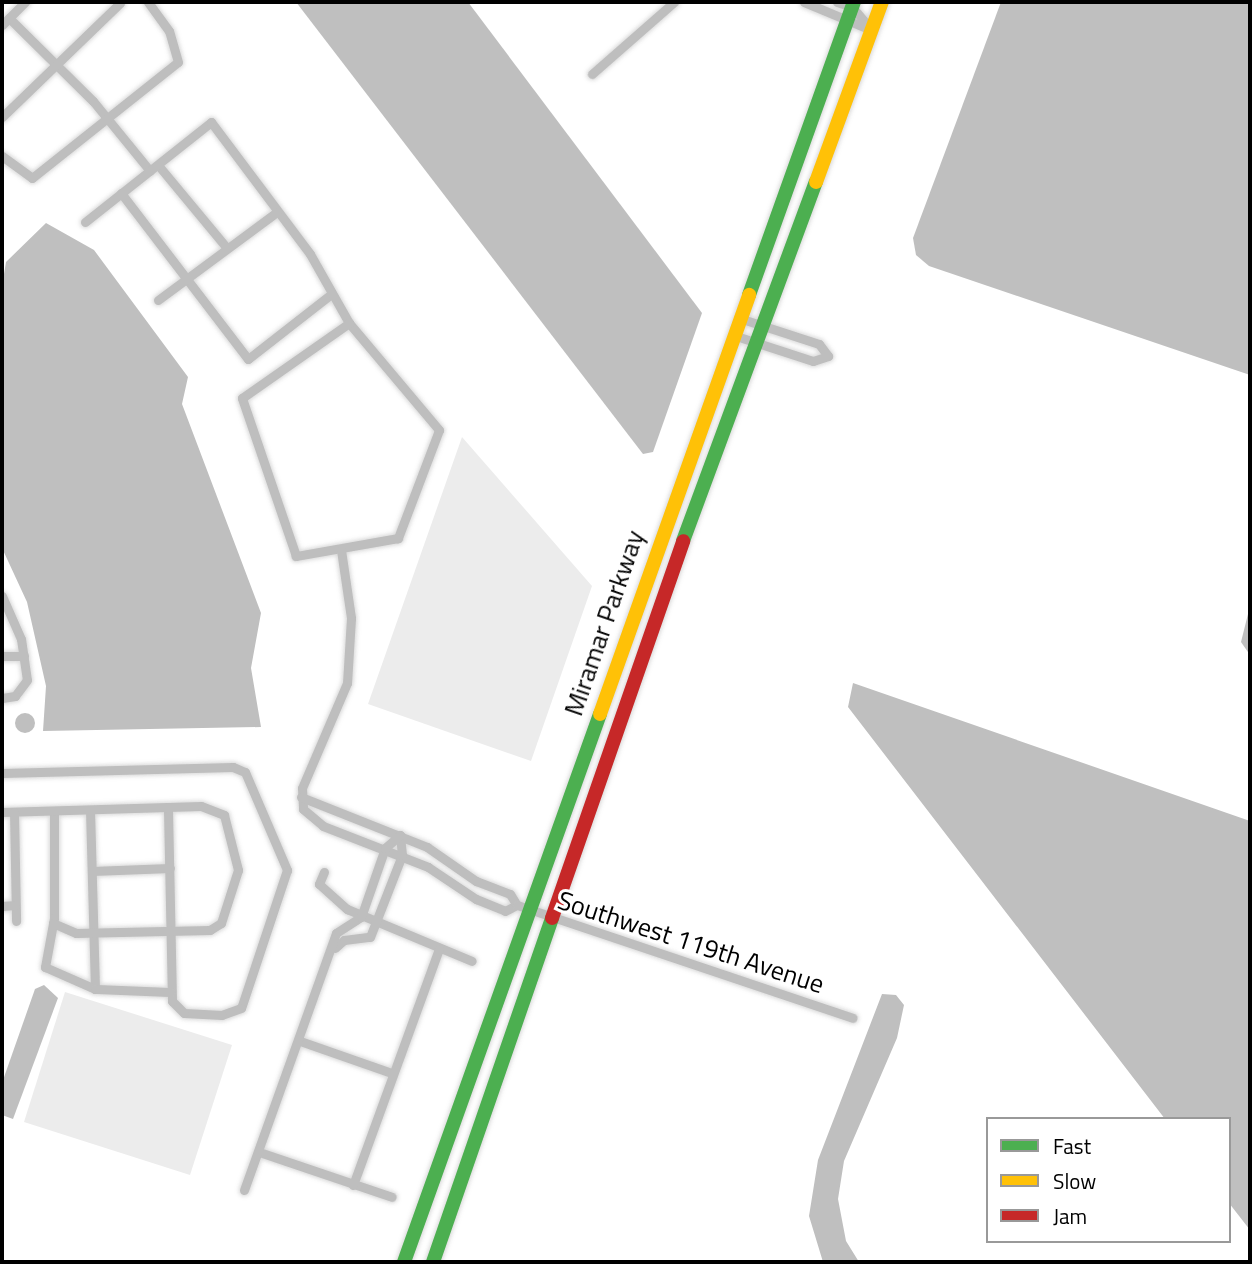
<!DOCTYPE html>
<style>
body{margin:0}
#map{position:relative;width:1252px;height:1264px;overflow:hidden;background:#fff;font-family:"Titillium Web",sans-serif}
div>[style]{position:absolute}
.green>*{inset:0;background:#ececec}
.water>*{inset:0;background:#bfbfbf}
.round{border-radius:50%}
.roads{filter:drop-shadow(0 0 2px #dbdbdb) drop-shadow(0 0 2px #dbdbdb)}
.street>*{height:9px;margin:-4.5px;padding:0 4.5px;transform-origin:4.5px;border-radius:4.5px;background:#bebebe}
.fast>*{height:14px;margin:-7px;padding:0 7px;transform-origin:7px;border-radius:7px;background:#4caf50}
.slow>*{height:14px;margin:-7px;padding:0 7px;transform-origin:7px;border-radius:7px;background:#ffc107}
.jam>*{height:14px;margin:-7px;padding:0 7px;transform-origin:7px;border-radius:7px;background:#c62828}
span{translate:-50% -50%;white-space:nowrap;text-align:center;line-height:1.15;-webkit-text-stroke:6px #fff;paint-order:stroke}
.street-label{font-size:26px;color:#000}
.frame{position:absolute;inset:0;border:4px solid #000;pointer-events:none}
.legend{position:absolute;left:986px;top:1117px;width:245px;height:126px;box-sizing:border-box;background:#fff;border:2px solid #999;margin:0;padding:9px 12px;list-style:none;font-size:21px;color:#000}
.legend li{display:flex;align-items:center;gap:14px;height:35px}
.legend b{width:35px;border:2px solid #999}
</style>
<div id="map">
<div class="green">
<div style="clip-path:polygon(462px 437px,592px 586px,531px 761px,368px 704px)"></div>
<div style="clip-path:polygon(65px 992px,232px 1045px,190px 1175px,24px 1122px)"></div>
</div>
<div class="water">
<div style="clip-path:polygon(296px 2px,468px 2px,702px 313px,653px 452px,643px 454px)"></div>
<div style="clip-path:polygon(1001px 2px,1250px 2px,1250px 375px,929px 266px,916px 255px,913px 238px)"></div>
<div style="clip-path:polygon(46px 223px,94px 250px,188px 377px,182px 404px,261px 613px,251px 668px,261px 727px,43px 731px,46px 686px,27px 602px,2px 548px,2px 286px,6px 262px)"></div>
<div style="clip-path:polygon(1250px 606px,1250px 655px,1241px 642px)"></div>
<div style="clip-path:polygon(853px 683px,1250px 821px,1250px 1230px,1229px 1203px,1229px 1119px,1165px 1119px,848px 707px)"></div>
<div class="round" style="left:15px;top:713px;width:20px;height:20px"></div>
<div style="clip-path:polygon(44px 985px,58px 998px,13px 1119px,2px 1115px,2px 1083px,35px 989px)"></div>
<div style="clip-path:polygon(882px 994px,896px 995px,904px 1005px,897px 1038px,844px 1161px,838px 1199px,846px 1241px,859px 1262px,823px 1262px,809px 1216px,818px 1160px)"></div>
</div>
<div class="roads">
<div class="street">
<div style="left:804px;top:2px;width:73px;rotate:22.7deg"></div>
<div style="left:837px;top:2px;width:16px;rotate:18deg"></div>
<div style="left:852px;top:7px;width:28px;rotate:49deg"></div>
<div style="left:9px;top:18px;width:118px;rotate:44.7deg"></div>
<div style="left:93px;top:101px;width:90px;rotate:50.8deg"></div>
<div style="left:2px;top:25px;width:33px;rotate:-45deg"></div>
<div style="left:592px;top:74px;width:109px;rotate:-41.3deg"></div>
<div style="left:2px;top:117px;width:164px;rotate:-44deg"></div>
<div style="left:2px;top:156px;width:37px;rotate:36deg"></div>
<div style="left:32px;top:178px;width:186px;rotate:-38.5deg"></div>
<div style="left:178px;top:62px;width:32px;rotate:-106deg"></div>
<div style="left:169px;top:31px;width:36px;rotate:-126deg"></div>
<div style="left:158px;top:165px;width:108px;rotate:50.3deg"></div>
<div style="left:121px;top:193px;width:209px;rotate:52.6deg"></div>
<div style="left:248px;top:359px;width:104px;rotate:-38deg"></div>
<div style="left:85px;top:222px;width:161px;rotate:-38.4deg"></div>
<div style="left:211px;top:122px;width:165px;rotate:53.1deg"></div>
<div style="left:310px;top:254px;width:79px;rotate:60.5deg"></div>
<div style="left:349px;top:323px;width:140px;rotate:49.9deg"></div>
<div style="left:439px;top:430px;width:116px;rotate:110.8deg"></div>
<div style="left:398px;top:538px;width:104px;rotate:170deg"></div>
<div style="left:296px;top:556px;width:167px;rotate:-108.9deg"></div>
<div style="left:242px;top:398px;width:131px;rotate:-35deg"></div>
<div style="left:158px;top:300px;width:148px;rotate:-36.5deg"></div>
<div style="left:733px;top:335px;width:84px;rotate:18deg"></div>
<div style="left:813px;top:361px;width:16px;rotate:-18deg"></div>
<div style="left:828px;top:356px;width:15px;rotate:-127deg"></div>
<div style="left:819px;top:344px;width:84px;rotate:-162deg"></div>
<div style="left:341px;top:550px;width:69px;rotate:81.6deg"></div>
<div style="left:351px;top:618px;width:65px;rotate:93.5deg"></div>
<div style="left:347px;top:683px;width:114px;rotate:113.2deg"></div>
<div style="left:302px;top:788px;width:21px;rotate:87deg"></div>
<div style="left:303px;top:809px;width:26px;rotate:40deg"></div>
<div style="left:323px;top:826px;width:113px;rotate:21.3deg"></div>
<div style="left:428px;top:867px;width:58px;rotate:33.7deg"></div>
<div style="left:476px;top:899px;width:31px;rotate:22deg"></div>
<div style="left:505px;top:911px;width:13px;rotate:-27deg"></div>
<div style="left:2px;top:596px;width:47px;rotate:66.2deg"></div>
<div style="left:21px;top:639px;width:41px;rotate:81.7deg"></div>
<div style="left:27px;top:680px;width:20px;rotate:127deg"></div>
<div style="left:15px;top:696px;width:13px;rotate:171deg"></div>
<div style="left:2px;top:656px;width:22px"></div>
<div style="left:2px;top:773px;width:231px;rotate:-1.5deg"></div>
<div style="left:233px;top:767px;width:13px;rotate:23deg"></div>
<div style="left:245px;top:772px;width:107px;rotate:66.8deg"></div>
<div style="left:287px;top:870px;width:145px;rotate:108.4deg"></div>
<div style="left:241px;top:1008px;width:20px;rotate:160deg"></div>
<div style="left:222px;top:1015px;width:38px;rotate:-177deg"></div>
<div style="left:184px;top:1013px;width:17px;rotate:-135deg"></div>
<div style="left:172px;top:1001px;width:194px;rotate:-91.2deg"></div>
<div style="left:301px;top:797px;width:136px;rotate:21.6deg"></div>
<div style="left:427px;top:847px;width:60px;rotate:34.8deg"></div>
<div style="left:476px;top:881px;width:36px;rotate:21deg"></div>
<div style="left:510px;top:894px;width:13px;rotate:58deg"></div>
<div style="left:517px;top:905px;width:354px;rotate:18.6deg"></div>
<div style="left:90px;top:810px;width:179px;rotate:88.4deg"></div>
<div style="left:54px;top:811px;width:107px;rotate:90deg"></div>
<div style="left:54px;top:918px;width:50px;rotate:100.4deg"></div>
<div style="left:45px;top:967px;width:55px;rotate:23.7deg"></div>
<div style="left:95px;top:989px;width:76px;rotate:2.3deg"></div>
<div style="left:2px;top:812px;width:199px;rotate:-1.7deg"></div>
<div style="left:201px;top:806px;width:25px;rotate:21deg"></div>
<div style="left:224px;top:815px;width:57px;rotate:75.7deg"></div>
<div style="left:238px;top:870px;width:56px;rotate:107.8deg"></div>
<div style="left:221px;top:923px;width:13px;rotate:148deg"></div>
<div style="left:210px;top:930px;width:134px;rotate:178.7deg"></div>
<div style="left:76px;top:933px;width:25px;rotate:-157deg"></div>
<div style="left:14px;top:812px;width:109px;rotate:88.9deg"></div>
<div style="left:92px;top:871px;width:78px;rotate:-2.2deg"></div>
<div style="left:324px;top:872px;width:13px;rotate:113deg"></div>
<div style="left:319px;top:884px;width:38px;rotate:42deg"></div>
<div style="left:347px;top:909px;width:135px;rotate:22.6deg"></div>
<div style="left:2px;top:906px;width:13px;rotate:-4deg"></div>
<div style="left:335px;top:948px;width:12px;rotate:-42deg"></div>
<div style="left:344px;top:940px;width:26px;rotate:-7deg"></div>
<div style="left:370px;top:937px;width:88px;rotate:-68.7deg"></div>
<div style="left:402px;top:855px;width:20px;rotate:-96deg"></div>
<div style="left:300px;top:1041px;width:97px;rotate:19.2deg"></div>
<div style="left:259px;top:1152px;width:140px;rotate:18.7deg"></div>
<div style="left:353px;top:1185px;width:251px;rotate:-70deg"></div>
<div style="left:244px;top:1190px;width:273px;rotate:-70.3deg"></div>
<div style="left:336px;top:933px;width:30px;rotate:-33deg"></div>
<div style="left:361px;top:917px;width:73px;rotate:-70.8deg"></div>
<div style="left:385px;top:848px;width:20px;rotate:-41deg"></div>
</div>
<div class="fast">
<div style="left:749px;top:295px;width:311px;rotate:-70.3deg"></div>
<div style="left:683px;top:541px;width:383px;rotate:-69.7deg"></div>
<div style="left:404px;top:1262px;width:582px;rotate:-70.32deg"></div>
<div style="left:433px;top:1262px;width:364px;rotate:-70.9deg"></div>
</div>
<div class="slow">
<div style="left:816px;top:182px;width:192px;rotate:-69.9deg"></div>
<div style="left:600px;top:714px;width:445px;rotate:-70.4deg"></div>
</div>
<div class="jam">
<div style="left:552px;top:918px;width:399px;rotate:-70.8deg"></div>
</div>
</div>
<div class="street-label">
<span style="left:604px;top:623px;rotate:-71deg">Miramar Parkway</span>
<span style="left:691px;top:942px;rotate:18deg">Southwest 119th Avenue</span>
</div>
<div class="frame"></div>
<ul class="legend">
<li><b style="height:9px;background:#4caf50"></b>Fast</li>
<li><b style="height:9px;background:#ffc107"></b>Slow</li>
<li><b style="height:9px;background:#c62828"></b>Jam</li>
</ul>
</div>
